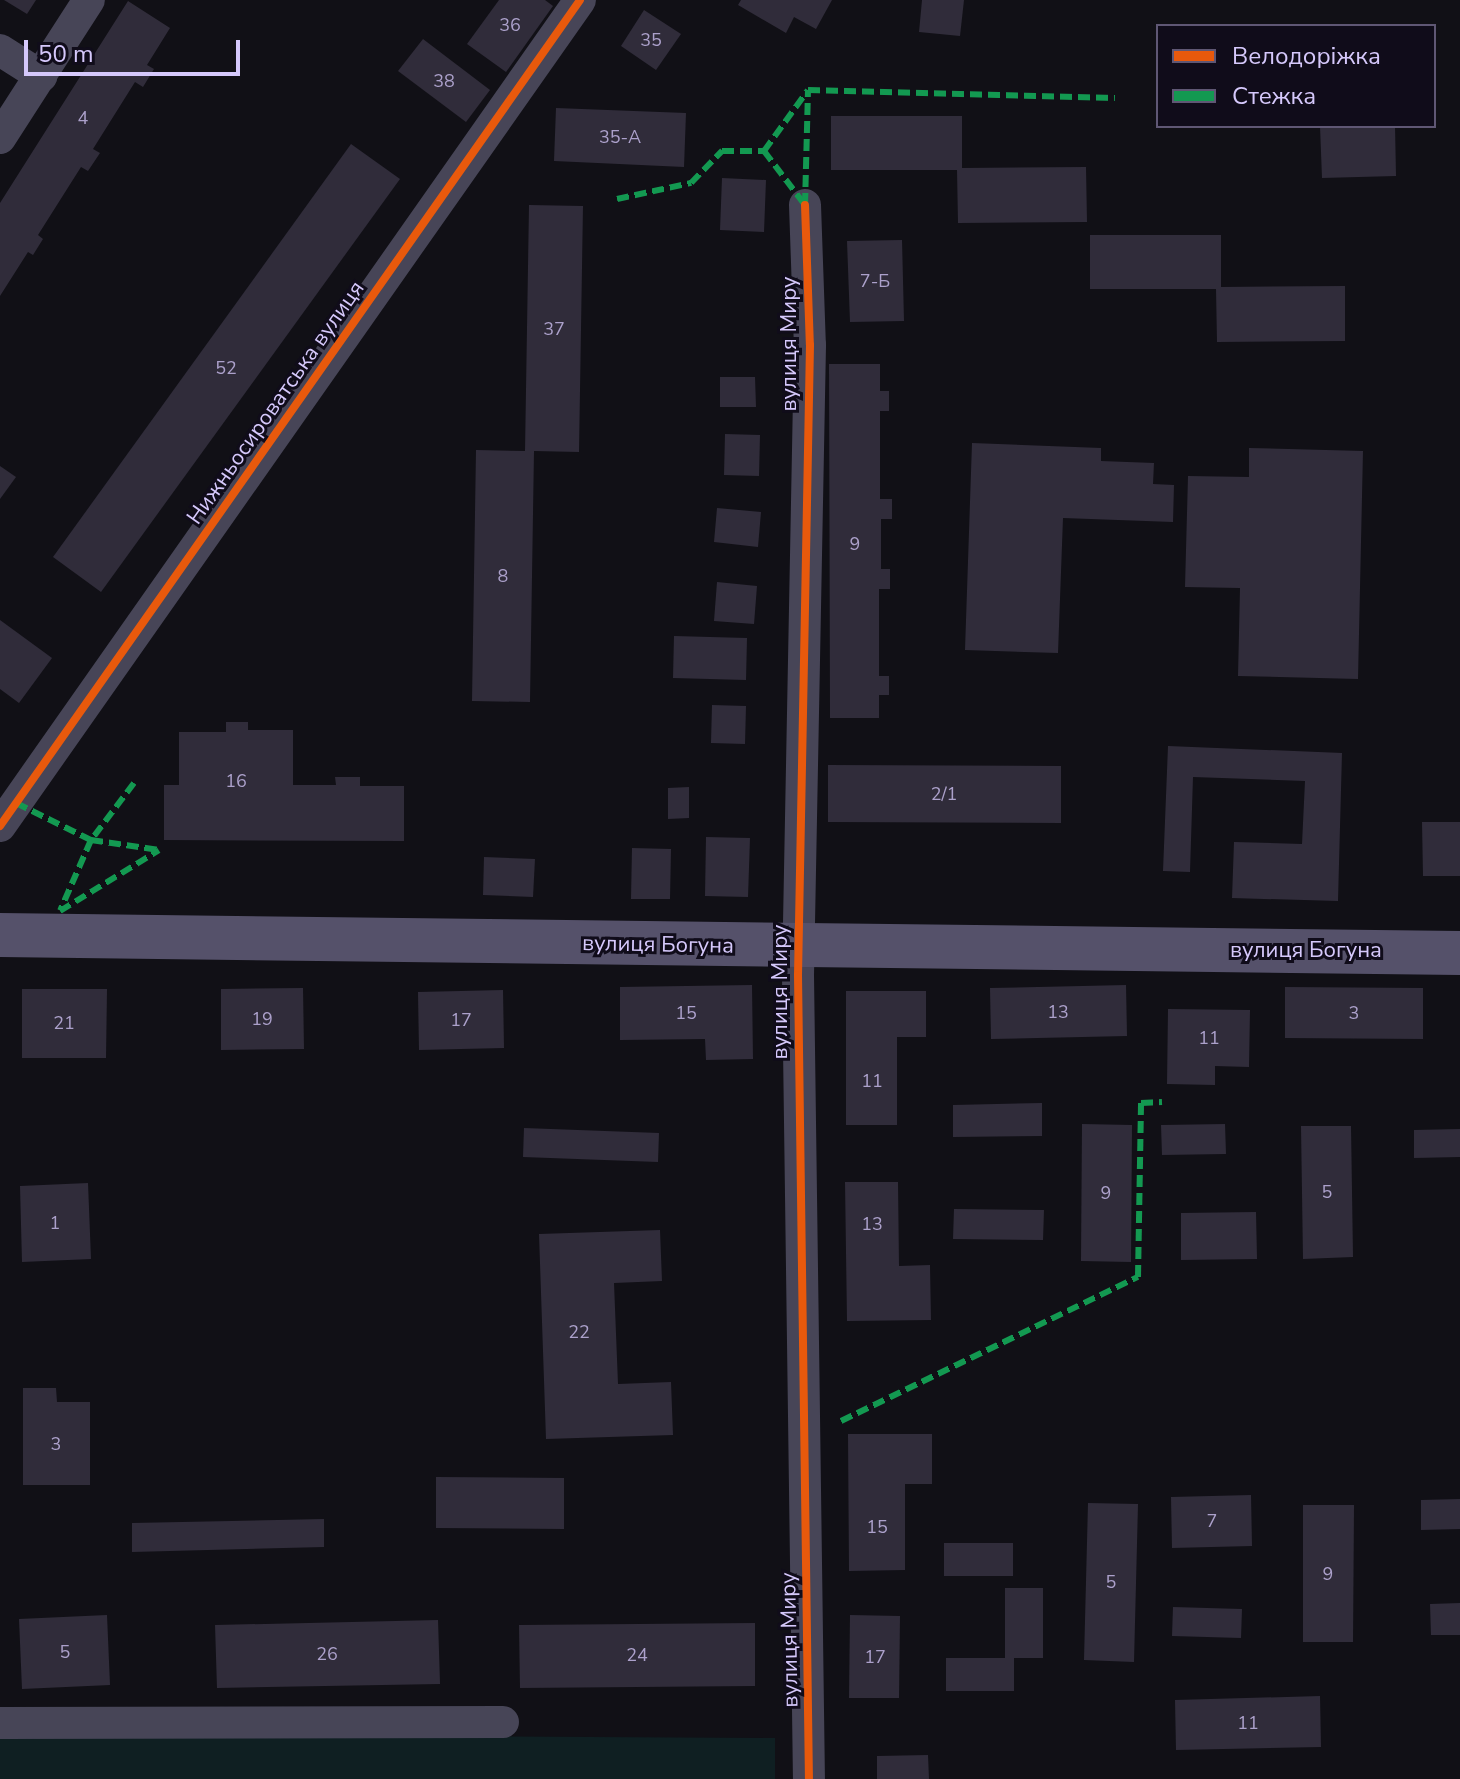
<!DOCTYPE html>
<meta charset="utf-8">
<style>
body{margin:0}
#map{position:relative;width:1460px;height:1779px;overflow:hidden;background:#111016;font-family:"Nunito Sans",sans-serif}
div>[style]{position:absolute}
.green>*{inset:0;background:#0f1f22}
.building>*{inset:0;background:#302c3a}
.minor>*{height:32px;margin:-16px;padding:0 16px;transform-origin:16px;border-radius:16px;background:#474557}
.secondary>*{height:44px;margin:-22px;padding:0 22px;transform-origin:22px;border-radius:22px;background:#55516a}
.quiet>*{height:6px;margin-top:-3px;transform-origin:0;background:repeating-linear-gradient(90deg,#139951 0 12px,transparent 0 18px)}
.cycleway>*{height:8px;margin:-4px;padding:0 4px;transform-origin:4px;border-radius:4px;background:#e8590c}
span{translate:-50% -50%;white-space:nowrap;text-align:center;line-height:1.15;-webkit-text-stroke:6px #100c1a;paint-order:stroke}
.number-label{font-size:18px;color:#aca1cb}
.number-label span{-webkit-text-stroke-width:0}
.street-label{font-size:22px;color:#d5c8fb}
.legend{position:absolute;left:1156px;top:24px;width:280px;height:104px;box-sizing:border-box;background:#100c1a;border:2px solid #5f5774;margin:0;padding:10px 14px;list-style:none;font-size:24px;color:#d5c8fb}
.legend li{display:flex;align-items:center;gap:16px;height:40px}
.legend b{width:40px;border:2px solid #5f5774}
.scale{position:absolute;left:24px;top:40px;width:216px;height:36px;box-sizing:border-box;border:4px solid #d5c8fb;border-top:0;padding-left:10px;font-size:24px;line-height:28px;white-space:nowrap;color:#d5c8fb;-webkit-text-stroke:6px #100c1a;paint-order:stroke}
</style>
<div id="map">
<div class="green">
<div style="clip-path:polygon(0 1734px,775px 1738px,775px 1779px,0 1779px)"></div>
</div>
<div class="building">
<div style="clip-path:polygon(4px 0,36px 0,27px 14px)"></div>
<div style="clip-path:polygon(499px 0,545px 0,553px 6px,506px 72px,467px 44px)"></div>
<div style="clip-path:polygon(741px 0,832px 0,816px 29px,794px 17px,786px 33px,738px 5px)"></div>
<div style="clip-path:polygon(922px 0,964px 0,960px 36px,919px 32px)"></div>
<div style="clip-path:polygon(128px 1px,170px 28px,147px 65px,154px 69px,143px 87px,135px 82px,93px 149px,100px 153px,88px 171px,81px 167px,38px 235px,43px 239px,33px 255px,28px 252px,0 296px,0 203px)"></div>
<div style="clip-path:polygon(644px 10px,681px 34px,656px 70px,621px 46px)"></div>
<div style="clip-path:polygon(423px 39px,490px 90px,466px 122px,398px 71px)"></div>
<div style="clip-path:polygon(556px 108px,686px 113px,684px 167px,554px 161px)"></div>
<div style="clip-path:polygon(831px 116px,962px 116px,962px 168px,1086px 167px,1087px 222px,958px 223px,957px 170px,831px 170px)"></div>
<div style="clip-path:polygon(1320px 126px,1395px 126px,1396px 176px,1322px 178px)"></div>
<div style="clip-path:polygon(351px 144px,400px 179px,101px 592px,53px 557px)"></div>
<div style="clip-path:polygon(722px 178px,766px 180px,764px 232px,720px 230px)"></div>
<div style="clip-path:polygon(529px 205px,583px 206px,579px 452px,534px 451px,530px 702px,472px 701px,476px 450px,525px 451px)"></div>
<div style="clip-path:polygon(1090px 235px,1221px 235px,1221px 287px,1345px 286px,1345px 341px,1217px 342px,1216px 289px,1090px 289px)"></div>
<div style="clip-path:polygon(902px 240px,904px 321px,850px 322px,847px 241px)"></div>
<div style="clip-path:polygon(829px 364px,880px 364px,880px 391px,889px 391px,889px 411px,880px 411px,880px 499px,892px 499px,892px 519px,881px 519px,881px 569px,890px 569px,890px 589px,879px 589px,879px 676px,889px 676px,889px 695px,879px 695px,879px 718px,830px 718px)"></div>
<div style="clip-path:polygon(720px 377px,755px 377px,756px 407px,720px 407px)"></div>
<div style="clip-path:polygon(725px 434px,760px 435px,759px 476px,724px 475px)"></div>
<div style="clip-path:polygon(972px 443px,1101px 448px,1101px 461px,1154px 463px,1153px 484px,1174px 485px,1173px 522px,1063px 518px,1058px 653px,965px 650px)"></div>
<div style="clip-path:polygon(1249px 448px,1363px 451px,1358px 679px,1238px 676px,1240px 588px,1185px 587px,1188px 476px,1249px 477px)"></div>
<div style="clip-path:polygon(0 466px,16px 477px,0 499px)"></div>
<div style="clip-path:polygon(717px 508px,761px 512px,758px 547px,714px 542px)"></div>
<div style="clip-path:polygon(717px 582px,757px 586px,754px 624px,714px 621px)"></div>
<div style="clip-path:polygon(0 620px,52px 658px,19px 703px,0 689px)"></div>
<div style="clip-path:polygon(674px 636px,747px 638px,746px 680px,673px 678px)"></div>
<div style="clip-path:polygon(712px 705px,746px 706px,745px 744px,711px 743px)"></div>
<div style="clip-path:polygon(226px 722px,248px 722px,248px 730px,293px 730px,293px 785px,336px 785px,335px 777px,360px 777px,360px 786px,404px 786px,404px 841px,164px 840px,164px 785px,179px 785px,179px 732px,226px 732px)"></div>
<div style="clip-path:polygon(1168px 746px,1342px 753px,1338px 901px,1232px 898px,1234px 842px,1302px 844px,1305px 781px,1193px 777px,1190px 872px,1163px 871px)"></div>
<div style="clip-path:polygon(828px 765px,1061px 766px,1061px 823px,828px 822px)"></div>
<div style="clip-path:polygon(689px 787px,689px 818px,668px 819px,668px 788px)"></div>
<div style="clip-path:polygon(1422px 822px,1460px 822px,1460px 876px,1423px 876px)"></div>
<div style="clip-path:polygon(706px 837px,750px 838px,748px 897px,705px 896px)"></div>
<div style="clip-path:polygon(632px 848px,671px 849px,670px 899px,631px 899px)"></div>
<div style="clip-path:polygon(484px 857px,535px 859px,533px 897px,483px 895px)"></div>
<div style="clip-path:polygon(752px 985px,753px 1059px,706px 1060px,705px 1039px,620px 1040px,620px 987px)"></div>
<div style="clip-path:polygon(1126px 985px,1127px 1036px,991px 1039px,990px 988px)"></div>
<div style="clip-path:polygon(1285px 987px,1423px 988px,1423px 1039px,1285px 1038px)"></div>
<div style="clip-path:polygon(303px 988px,304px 1049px,221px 1050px,221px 989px)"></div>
<div style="clip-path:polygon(22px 989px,107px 989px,106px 1058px,22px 1058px)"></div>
<div style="clip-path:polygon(503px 990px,504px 1048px,419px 1050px,418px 992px)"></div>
<div style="clip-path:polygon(846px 991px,926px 991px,926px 1037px,897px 1037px,897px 1125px,846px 1125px)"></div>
<div style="clip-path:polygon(1168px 1009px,1250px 1010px,1249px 1067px,1215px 1066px,1215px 1085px,1167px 1084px)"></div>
<div style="clip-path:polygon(1042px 1103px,1042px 1136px,953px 1137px,953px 1105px)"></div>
<div style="clip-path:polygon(1082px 1124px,1132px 1125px,1131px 1262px,1081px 1261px)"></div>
<div style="clip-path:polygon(1225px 1124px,1226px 1154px,1162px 1155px,1161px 1125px)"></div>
<div style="clip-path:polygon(1301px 1126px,1351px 1126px,1353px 1257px,1303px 1259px)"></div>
<div style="clip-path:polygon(524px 1128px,659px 1133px,658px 1162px,523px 1157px)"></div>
<div style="clip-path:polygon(1460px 1129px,1460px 1157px,1414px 1158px,1414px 1130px)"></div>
<div style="clip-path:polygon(845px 1182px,898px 1182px,899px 1266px,930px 1265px,931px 1320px,847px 1321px)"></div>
<div style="clip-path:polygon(88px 1183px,91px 1259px,22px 1262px,20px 1186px)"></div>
<div style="clip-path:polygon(954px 1209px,1044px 1210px,1043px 1240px,953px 1239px)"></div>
<div style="clip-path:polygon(1256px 1212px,1257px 1259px,1181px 1260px,1181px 1213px)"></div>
<div style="clip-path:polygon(660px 1230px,662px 1281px,614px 1283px,618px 1384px,671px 1382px,673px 1435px,546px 1439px,539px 1234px)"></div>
<div style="clip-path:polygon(23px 1388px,56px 1388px,57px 1402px,90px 1402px,90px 1485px,23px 1485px)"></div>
<div style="clip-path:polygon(848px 1434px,932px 1434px,932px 1484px,905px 1484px,905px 1570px,849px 1571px)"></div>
<div style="clip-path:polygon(436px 1477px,564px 1478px,564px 1529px,436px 1528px)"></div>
<div style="clip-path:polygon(1251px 1495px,1252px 1546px,1172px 1548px,1171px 1497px)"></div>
<div style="clip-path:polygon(1460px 1499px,1460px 1529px,1421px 1530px,1421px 1500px)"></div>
<div style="clip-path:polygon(1088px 1503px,1138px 1504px,1134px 1662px,1084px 1660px)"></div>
<div style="clip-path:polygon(1303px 1505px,1354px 1505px,1353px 1642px,1303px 1642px)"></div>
<div style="clip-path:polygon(324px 1519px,324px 1547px,132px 1552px,132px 1523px)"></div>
<div style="clip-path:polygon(944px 1543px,1013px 1543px,1013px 1576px,944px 1576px)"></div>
<div style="clip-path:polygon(1005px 1588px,1043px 1588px,1043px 1658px,1014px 1658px,1014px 1691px,946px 1691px,946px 1658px,1005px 1658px)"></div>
<div style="clip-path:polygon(1460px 1603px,1460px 1635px,1431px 1635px,1430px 1604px)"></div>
<div style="clip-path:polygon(1173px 1607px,1242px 1609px,1241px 1638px,1172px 1636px)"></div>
<div style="clip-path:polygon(107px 1615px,110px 1685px,22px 1689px,19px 1619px)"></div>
<div style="clip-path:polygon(850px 1615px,900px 1616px,899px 1698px,849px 1698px)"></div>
<div style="clip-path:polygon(438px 1620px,440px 1684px,217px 1688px,215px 1625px)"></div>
<div style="clip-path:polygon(755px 1623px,755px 1686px,520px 1688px,519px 1625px)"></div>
<div style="clip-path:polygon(1320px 1696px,1321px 1747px,1176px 1750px,1175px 1700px)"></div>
<div style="clip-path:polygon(928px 1755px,929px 1779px,877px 1779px,877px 1756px)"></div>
</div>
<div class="minor">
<div style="left:0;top:50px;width:49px;rotate:32.4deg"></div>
<div style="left:0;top:138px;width:164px;rotate:-57.2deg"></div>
<div style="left:805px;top:205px;width:140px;rotate:88deg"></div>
<div style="left:810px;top:345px;width:630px;rotate:91.09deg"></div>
<div style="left:798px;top:975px;width:804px;rotate:89.22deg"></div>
<div style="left:0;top:826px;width:1009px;rotate:-54.92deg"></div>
<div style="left:0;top:1723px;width:503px;rotate:-0.11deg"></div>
</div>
<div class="secondary">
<div style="left:0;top:935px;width:1460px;rotate:0.71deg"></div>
</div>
<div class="quiet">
<div style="left:764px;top:151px;width:75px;rotate:-54.2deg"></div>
<div style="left:617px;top:199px;width:76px;rotate:-12.2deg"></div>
<div style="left:691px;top:183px;width:45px;rotate:-45.9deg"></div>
<div style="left:722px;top:151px;width:42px"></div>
<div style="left:764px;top:151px;width:68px;rotate:52.8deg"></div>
<div style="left:805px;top:205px;width:115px;rotate:-88.5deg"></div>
<div style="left:808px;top:90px;width:307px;rotate:1.5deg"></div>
<div style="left:134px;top:783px;width:71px;rotate:127deg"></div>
<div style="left:91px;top:840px;width:77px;rotate:113.6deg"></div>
<div style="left:60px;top:911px;width:116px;rotate:-31.6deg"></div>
<div style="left:16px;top:803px;width:84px;rotate:26.3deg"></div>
<div style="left:91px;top:840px;width:69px;rotate:8.4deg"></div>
<div style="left:841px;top:1421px;width:330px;rotate:-25.9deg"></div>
<div style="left:1138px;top:1277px;width:174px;rotate:-89deg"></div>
<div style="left:1141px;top:1103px;width:21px;rotate:-3deg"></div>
</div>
<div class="cycleway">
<div style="left:805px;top:205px;width:140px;rotate:88deg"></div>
<div style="left:810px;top:345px;width:630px;rotate:91.09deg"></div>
<div style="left:798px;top:975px;width:804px;rotate:89.22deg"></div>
<div style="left:0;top:826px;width:1009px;rotate:-54.92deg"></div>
</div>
<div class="number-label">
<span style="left:510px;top:25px">36</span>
<span style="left:651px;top:40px">35</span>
<span style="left:444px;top:81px">38</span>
<span style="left:83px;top:118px">4</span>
<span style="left:620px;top:137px">35-А</span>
<span style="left:875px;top:281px">7-Б</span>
<span style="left:554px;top:329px">37</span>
<span style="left:226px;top:368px">52</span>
<span style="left:855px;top:544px">9</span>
<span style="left:503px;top:576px">8</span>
<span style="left:236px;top:781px">16</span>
<span style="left:944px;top:794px">2/1</span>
<span style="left:1058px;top:1012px">13</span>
<span style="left:686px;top:1013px">15</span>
<span style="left:1354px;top:1013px">3</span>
<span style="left:262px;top:1019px">19</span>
<span style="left:461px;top:1020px">17</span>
<span style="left:64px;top:1023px">21</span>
<span style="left:1209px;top:1038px">11</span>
<span style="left:872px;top:1081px">11</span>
<span style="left:1327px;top:1192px">5</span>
<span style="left:1106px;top:1193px">9</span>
<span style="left:55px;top:1223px">1</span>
<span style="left:872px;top:1224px">13</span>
<span style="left:579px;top:1332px">22</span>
<span style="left:56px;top:1444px">3</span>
<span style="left:1212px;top:1521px">7</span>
<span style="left:877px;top:1527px">15</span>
<span style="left:1328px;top:1574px">9</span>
<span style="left:1111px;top:1582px">5</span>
<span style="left:65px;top:1652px">5</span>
<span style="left:327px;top:1654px">26</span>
<span style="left:637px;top:1655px">24</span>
<span style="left:875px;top:1657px">17</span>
<span style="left:1248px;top:1723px">11</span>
</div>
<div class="street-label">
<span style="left:790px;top:344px;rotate:-90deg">вулиця Миру</span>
<span style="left:276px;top:403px;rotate:-55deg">Нижньосироватська вулиця</span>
<span style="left:658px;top:945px;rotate:1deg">вулиця Богуна</span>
<span style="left:1306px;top:951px">вулиця Богуна</span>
<span style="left:781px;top:992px;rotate:-90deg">вулиця Миру</span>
<span style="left:790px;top:1640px;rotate:-91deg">вулиця Миру</span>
</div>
<ul class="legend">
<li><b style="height:10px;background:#e8590c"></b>Велодоріжка</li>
<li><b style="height:10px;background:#139951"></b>Стежка</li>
</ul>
<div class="scale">50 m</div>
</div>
